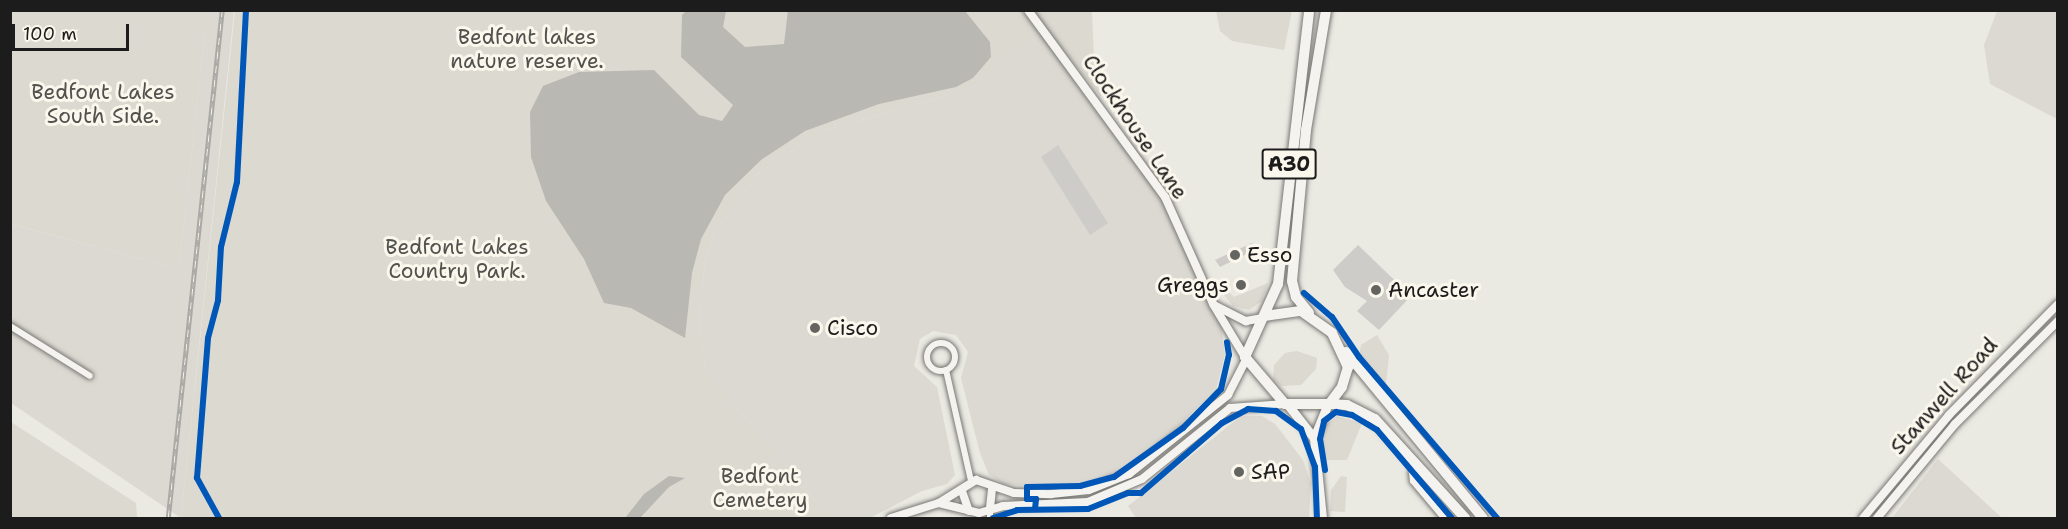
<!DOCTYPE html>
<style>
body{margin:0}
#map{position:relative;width:2068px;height:529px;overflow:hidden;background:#eae9e2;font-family:"Shantell Sans",sans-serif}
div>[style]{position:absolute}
.built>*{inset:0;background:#dbd9d1}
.green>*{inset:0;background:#dbd9d0}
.water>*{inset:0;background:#bab8b2}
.building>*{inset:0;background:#cdccc8}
.roads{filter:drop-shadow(0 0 2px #797875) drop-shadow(0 0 2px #797875)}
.minor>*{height:6px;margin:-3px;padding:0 3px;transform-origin:3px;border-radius:3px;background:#f4f3ef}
.minor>.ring{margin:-3px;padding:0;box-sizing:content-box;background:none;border:6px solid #f4f3ef;border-radius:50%}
.tertiary>*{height:8px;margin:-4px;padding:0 4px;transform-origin:4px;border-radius:4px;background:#f4f3ef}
.secondary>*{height:8px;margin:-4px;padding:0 4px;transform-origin:4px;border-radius:4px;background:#f4f3ef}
.primary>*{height:9px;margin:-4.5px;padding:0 4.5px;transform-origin:4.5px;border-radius:4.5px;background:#f4f3ef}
.trunk>*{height:10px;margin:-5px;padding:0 5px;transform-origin:5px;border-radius:5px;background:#f4f3ef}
.rail>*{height:4.5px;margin-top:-2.25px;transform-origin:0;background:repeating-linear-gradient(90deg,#fbf7ec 0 7px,#aaa9a6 0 14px);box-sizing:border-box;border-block:2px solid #aaa9a6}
.cycleway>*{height:6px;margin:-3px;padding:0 3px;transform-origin:3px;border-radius:3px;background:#0057b8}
.dots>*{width:16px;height:16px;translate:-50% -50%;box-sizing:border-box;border:3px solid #fbf7ec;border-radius:50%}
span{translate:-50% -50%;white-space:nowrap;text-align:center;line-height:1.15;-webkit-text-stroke:6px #fbf7ec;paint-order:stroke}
.shield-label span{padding:2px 4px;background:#fbf7ec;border:2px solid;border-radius:4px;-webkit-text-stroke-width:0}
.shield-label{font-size:20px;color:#1c1c1c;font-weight:700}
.park-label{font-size:21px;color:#51514e}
.street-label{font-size:21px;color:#1c1c1c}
.poi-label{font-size:21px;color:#1c1c1c}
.left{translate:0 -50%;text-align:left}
.right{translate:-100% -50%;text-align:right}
.frame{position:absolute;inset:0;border:12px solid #1c1c1c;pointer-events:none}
.scale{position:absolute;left:12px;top:24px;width:117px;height:27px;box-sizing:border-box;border:3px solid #1c1c1c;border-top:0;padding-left:8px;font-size:18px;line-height:21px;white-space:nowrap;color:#1c1c1c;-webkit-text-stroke:4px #fbf7ec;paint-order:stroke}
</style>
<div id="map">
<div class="built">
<div style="clip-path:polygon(207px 11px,234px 11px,181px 518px,11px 403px,10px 224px,179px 269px)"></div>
<div style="clip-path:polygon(1997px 11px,2057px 11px,2057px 119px,1990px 84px,1984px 45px)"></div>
<div style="clip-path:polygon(1040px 34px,1155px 173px,1180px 219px,1219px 309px,1225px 354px,1216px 391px,1140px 460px,1102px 479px,1046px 487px,1004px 484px,989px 475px,980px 453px,961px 378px,968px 352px,956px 335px,933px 331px,920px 339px,914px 366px,937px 387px,955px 475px,947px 484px,922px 491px,870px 518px,830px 518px,706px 371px,699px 321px,705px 261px,716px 230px,758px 174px,820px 132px,961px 91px)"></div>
<div style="clip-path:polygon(1241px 416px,1262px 416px,1275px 424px,1303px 460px,1311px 483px,1309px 518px,1136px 518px,1128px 506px)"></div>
<div style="clip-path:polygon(1938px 459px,2002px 518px,1892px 518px)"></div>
</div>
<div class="green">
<div style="clip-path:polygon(1021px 10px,1040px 34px,980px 79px,961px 91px,820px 132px,758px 174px,716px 230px,705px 261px,699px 321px,706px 371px,830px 518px,181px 518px,235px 11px)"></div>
<div style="clip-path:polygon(10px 11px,207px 11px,179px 269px,11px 224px)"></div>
<div style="clip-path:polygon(1032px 11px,1092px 11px,1094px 59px,1105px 84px,1101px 97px)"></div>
<div style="clip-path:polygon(1216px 11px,1292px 11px,1284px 50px,1232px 41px,1220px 31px)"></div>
<div style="clip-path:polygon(1268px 283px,1262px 301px,1249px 310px,1233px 306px,1224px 295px,1225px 288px,1234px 297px)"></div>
<div style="clip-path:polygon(1377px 335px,1389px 355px,1386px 384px,1359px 356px,1361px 345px)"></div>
<div style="clip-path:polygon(1297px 351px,1317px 358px,1316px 369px,1301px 385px,1281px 386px,1273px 380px,1274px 365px,1285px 353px)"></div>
<div style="clip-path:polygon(1337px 416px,1362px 423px,1347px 460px,1325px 460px,1323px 428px)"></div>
<div style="clip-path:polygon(11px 422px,136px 503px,137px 518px,11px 518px)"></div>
<div style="clip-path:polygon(1341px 476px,1347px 477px,1345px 512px,1330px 511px,1331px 490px)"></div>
</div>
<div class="water">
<div style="clip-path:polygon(788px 10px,965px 11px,990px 42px,991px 57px,973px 78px,956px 87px,879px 104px,805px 131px,761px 160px,725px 195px,701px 239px,692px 273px,685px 338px,631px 308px,604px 303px,584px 259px,546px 201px,531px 157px,530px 112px,543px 86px,579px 72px,654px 70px,699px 115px,722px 121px,733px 105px,681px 57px,682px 15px,686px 11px,726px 11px,723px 27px,745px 47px,784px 44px)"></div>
<div style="clip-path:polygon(669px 476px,685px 478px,669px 487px,640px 518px,625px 518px,644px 494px)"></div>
</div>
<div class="building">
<div style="clip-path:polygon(1058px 145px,1108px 223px,1090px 235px,1041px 157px)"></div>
<div style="clip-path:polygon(1252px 243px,1255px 250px,1220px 267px,1215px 260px)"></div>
<div style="clip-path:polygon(1358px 245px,1411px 296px,1379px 330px,1357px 311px,1367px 301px,1345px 287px,1333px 270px)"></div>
</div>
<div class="roads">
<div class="minor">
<div style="left:10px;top:326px;width:94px;rotate:32deg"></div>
<div class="ring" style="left:927px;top:343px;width:22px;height:22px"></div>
<div style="left:946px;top:370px;width:114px;rotate:77.3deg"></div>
<div style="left:1419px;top:465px;width:10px;rotate:135deg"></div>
<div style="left:1412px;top:472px;width:9px;rotate:84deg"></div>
<div style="left:1413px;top:481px;width:48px;rotate:50deg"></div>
<div style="left:990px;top:508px;width:10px;rotate:90deg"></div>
</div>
<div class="tertiary">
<div style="left:962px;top:491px;width:21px;rotate:71deg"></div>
<div style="left:939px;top:503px;width:44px;rotate:-31.9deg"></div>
<div style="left:976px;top:480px;width:40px;rotate:18.9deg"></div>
<div style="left:1014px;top:493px;width:37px;rotate:2deg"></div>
<div style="left:1051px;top:494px;width:38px;rotate:-6deg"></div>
<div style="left:1089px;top:490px;width:43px;rotate:-21.8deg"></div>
<div style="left:1129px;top:474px;width:127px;rotate:-38.6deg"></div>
<div style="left:1228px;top:395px;width:39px;rotate:-63deg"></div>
<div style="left:990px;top:508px;width:20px;rotate:-84deg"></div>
<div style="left:891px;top:518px;width:50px;rotate:-17.4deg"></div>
<div style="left:939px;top:503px;width:41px;rotate:14deg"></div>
<div style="left:979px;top:513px;width:25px;rotate:-16deg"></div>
<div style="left:1003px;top:506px;width:85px;rotate:-2.7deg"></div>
<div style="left:1088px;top:502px;width:59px;rotate:-23.1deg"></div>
<div style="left:1142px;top:479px;width:113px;rotate:-38.9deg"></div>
<div style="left:1230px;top:408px;width:55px;rotate:-4.2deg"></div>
<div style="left:1863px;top:518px;width:134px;rotate:-50.1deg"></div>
<div style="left:1949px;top:415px;width:156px;rotate:-45.5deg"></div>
<div style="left:1877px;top:518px;width:122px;rotate:-50.3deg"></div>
<div style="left:1955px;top:424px;width:146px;rotate:-45deg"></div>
</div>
<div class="secondary">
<div style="left:1028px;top:10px;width:232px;rotate:53.8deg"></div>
<div style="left:1165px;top:197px;width:117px;rotate:65.8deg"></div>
<div style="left:1213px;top:304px;width:62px;rotate:58.9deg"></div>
<div style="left:1214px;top:305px;width:36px;rotate:27deg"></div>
<div style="left:1246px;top:321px;width:17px;rotate:-10deg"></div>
</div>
<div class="primary">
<div style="left:1288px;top:405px;width:42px;rotate:51.8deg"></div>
<div style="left:1322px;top:518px;width:80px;rotate:-95.7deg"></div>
<div style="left:1314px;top:438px;width:35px;rotate:-68deg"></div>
</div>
<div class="trunk">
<div style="left:1309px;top:313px;width:21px;rotate:-129deg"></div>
<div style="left:1296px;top:297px;width:16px;rotate:-104deg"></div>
<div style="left:1292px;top:281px;width:152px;rotate:-84.7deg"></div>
<div style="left:1306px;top:130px;width:122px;rotate:-80.5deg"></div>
<div style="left:1264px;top:316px;width:37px;rotate:-8deg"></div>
<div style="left:1301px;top:311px;width:38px;rotate:35deg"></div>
<div style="left:1332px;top:333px;width:38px;rotate:65deg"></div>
<div style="left:1348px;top:367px;width:21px;rotate:107deg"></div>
<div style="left:1342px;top:387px;width:21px;rotate:127deg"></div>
<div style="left:1329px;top:404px;width:44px;rotate:180deg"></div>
<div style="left:1285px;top:404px;width:62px;rotate:-130.4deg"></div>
<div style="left:1245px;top:357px;width:80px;rotate:-65.7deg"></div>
<div style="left:1278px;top:284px;width:276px;rotate:-83.5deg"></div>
<div style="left:1346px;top:352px;width:215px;rotate:50.5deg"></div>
<div style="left:1329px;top:404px;width:18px;rotate:3deg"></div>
<div style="left:1347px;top:405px;width:31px;rotate:27deg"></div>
<div style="left:1375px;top:419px;width:134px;rotate:47.7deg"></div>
</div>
</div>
<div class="rail">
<div style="left:168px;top:518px;width:511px;rotate:-83.93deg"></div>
</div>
<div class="cycleway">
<div style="left:1304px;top:293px;width:37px;rotate:41deg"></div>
<div style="left:1332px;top:317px;width:48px;rotate:56deg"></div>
<div style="left:1359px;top:357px;width:212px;rotate:49.4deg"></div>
<div style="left:1325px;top:470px;width:31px;rotate:-99deg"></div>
<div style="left:1320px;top:439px;width:18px;rotate:-77deg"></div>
<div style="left:1324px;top:421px;width:15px;rotate:-37deg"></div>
<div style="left:1336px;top:412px;width:16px;rotate:11deg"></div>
<div style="left:1352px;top:415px;width:29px;rotate:31deg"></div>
<div style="left:1377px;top:430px;width:116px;rotate:49.6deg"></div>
<div style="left:1035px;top:509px;width:10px;rotate:-84deg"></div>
<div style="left:1036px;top:499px;width:9px;rotate:180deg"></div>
<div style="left:1027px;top:499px;width:12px;rotate:-90deg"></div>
<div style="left:1027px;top:487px;width:53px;rotate:-1.1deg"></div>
<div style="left:1080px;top:486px;width:35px;rotate:-15deg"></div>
<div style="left:1114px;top:477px;width:85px;rotate:-35.4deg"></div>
<div style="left:1183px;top:428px;width:54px;rotate:-45.7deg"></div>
<div style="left:1221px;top:389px;width:35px;rotate:-77deg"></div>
<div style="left:1229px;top:355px;width:13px;rotate:-99deg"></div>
<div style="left:219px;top:518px;width:46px;rotate:-118.8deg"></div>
<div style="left:197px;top:478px;width:140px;rotate:-85.5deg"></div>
<div style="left:208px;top:338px;width:39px;rotate:-75deg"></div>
<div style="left:218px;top:300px;width:53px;rotate:-86.8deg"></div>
<div style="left:221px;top:247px;width:67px;rotate:-76.2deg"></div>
<div style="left:237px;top:182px;width:172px;rotate:-87deg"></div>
<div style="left:993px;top:518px;width:25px;rotate:-18deg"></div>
<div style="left:1017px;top:510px;width:71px;rotate:-0.8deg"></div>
<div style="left:1088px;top:509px;width:43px;rotate:-21.8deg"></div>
<div style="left:1128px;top:493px;width:13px"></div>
<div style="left:1141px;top:493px;width:107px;rotate:-40.8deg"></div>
<div style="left:1222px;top:423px;width:30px;rotate:-28deg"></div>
<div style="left:1248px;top:409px;width:28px;rotate:4deg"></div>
<div style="left:1276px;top:411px;width:31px;rotate:36deg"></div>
<div style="left:1301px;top:429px;width:40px;rotate:69.8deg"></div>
<div style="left:1315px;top:467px;width:51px;rotate:87.8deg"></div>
</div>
<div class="dots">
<div style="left:1235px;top:255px;background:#646461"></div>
<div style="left:1241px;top:285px;background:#646461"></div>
<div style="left:1376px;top:290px;background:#646461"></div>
<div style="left:815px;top:328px;background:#646461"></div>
<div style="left:1239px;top:472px;background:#646461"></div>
</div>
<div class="shield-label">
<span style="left:1289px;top:164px">A30</span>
</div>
<div class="park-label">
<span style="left:527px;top:49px">Bedfont lakes<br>nature reserve.</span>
<span style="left:103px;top:104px">Bedfont Lakes<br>South Side.</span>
<span style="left:457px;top:259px">Bedfont Lakes<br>Country Park.</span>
<span style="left:760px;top:488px">Bedfont<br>Cemetery</span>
</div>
<div class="street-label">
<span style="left:1135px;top:127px;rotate:56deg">Clockhouse Lane</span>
<span style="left:1944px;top:396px;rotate:-48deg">Stanwell Road</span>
</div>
<div class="poi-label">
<span class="left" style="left:1247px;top:255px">Esso</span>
<span class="right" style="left:1229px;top:285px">Greggs</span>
<span class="left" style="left:1388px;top:290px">Ancaster</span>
<span class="left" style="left:827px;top:328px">Cisco</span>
<span class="left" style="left:1251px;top:472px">SAP</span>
</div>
<div class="frame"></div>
<div class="scale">100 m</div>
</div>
